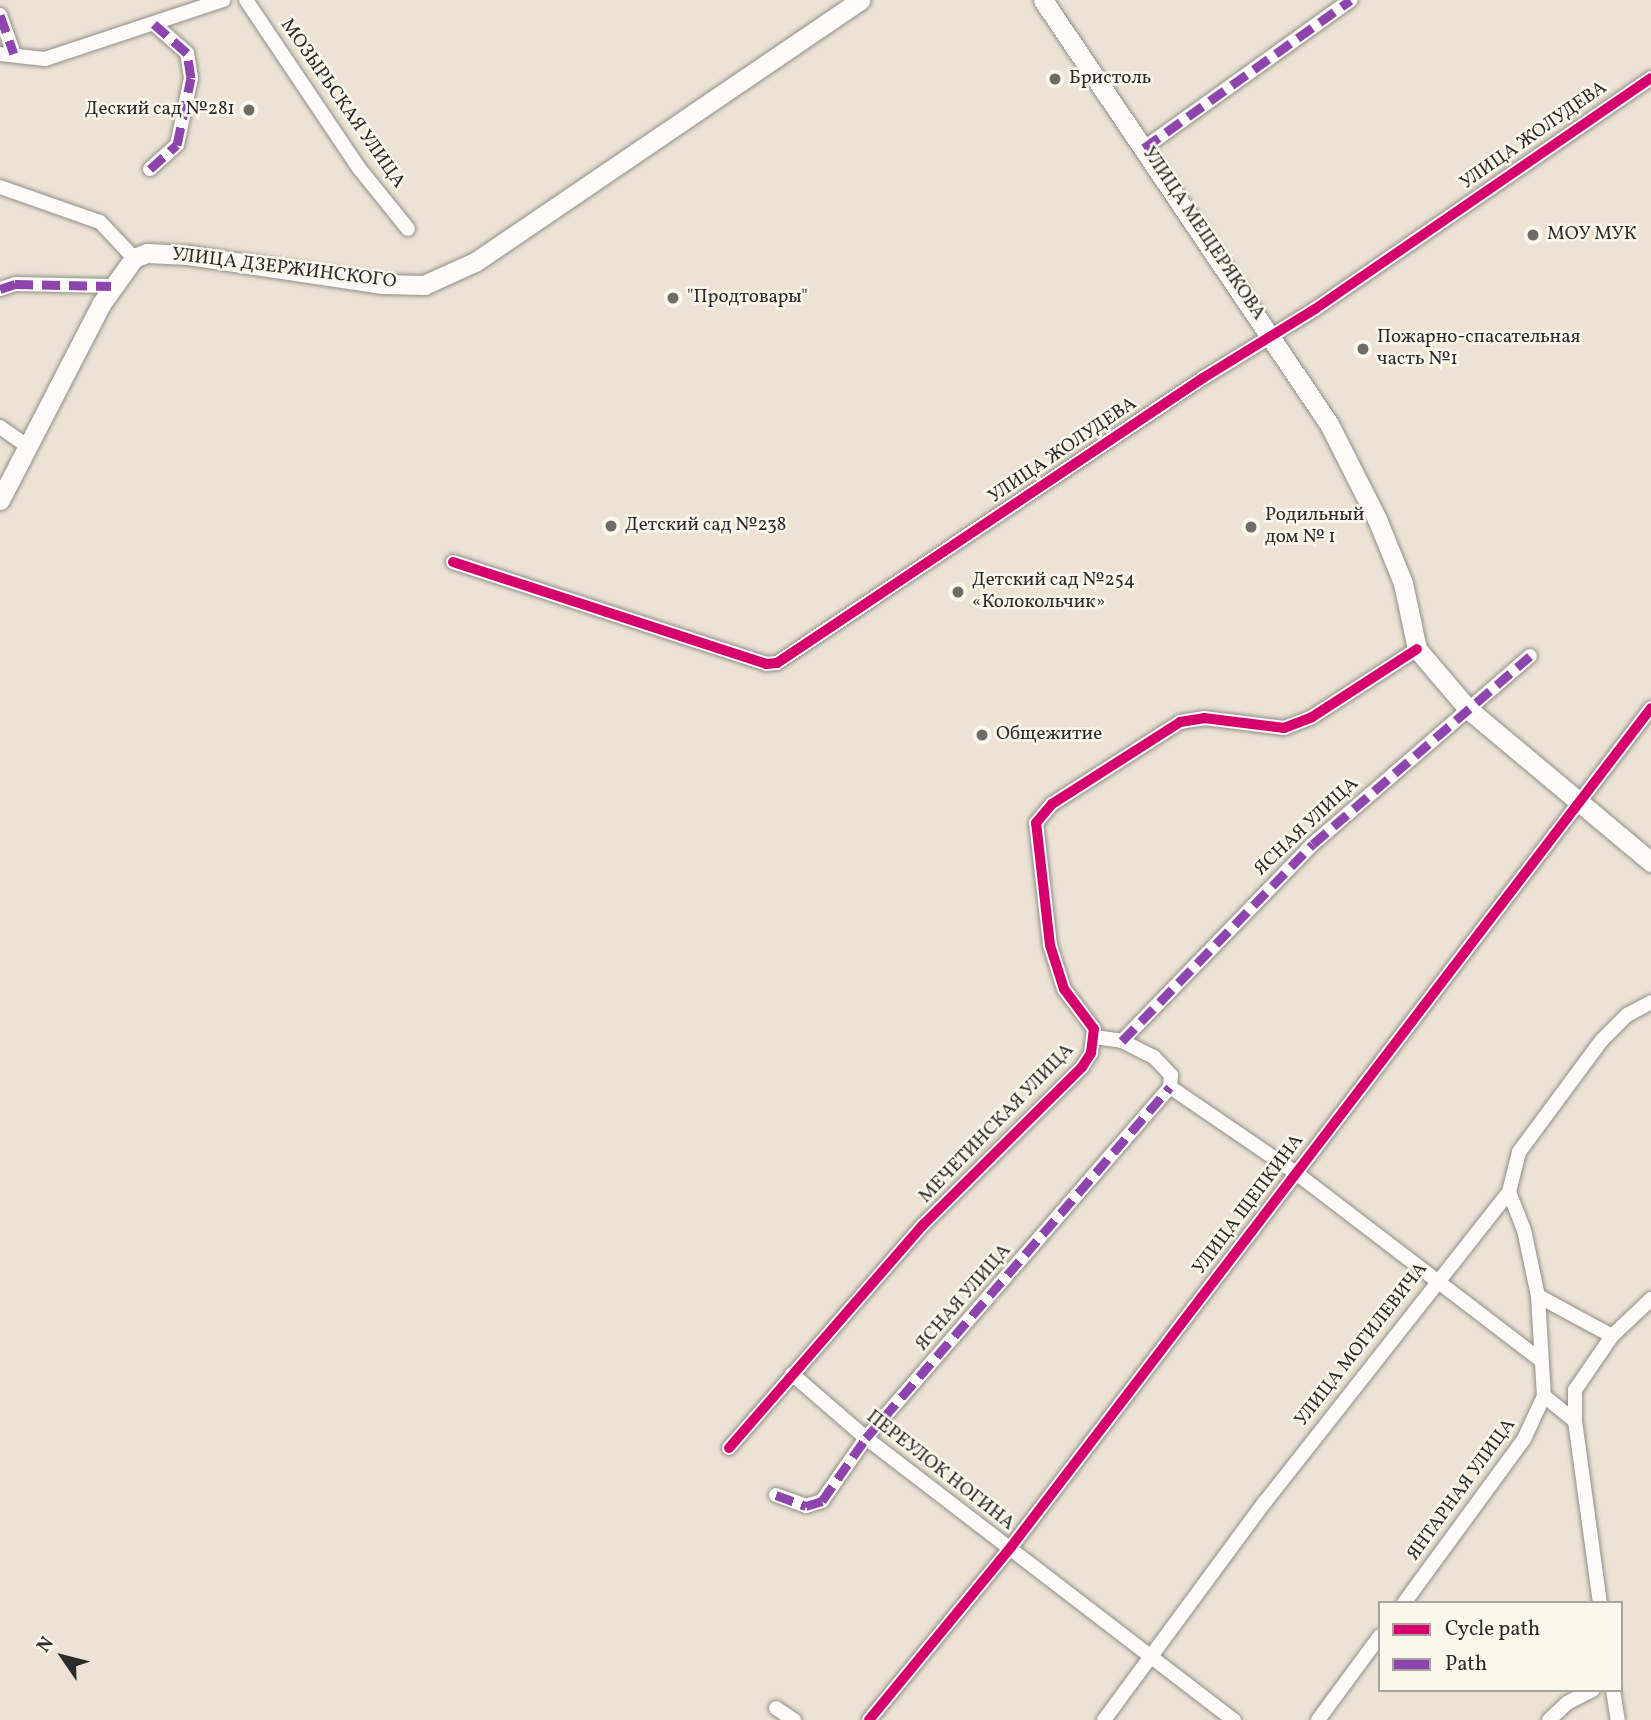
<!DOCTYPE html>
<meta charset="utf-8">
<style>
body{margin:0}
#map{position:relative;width:1651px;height:1720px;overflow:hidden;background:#ece3d5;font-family:Vollkorn,serif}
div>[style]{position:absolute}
.roads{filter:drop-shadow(0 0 2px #918d86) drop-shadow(0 0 2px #918d86)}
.minor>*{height:14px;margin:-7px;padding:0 7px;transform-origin:7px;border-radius:7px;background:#fcfbf9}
.tertiary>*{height:19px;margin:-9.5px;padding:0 9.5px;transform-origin:9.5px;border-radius:9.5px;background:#fcfbf9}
.quiet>*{height:9px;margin-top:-4.5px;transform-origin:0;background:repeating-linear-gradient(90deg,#8e44ad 0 18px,transparent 0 27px)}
.cycleway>*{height:10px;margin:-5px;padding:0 5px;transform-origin:5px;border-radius:5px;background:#d6006c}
.dots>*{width:19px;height:19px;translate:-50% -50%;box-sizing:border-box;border:4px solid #fbf7ec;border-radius:50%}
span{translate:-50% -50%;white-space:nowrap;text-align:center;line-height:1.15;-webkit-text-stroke:5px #fbf7ec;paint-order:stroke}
.poi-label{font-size:19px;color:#2b2b2b}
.left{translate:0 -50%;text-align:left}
.right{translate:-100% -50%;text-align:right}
.street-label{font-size:19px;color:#2b2b2b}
.legend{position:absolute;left:1378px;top:1601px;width:245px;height:91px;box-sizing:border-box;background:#fbf7ec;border:2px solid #a8a59f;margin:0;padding:9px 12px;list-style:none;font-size:21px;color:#2b2b2b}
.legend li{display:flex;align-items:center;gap:14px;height:35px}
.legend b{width:35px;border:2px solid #a8a59f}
.north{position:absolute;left:28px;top:1622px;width:70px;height:70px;-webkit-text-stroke:5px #fbf7ec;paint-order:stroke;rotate:305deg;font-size:19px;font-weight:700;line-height:28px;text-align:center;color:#2b2b2b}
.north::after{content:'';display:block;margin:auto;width:24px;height:32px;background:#2b2b2b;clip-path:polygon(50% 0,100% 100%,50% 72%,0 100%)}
</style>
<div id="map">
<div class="roads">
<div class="minor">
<div style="left:246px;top:0;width:202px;rotate:56.1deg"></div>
<div style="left:359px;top:168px;width:78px;rotate:51.2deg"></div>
<div style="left:0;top:15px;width:41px;rotate:70.3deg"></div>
<div style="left:0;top:54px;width:45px;rotate:6.3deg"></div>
<div style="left:45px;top:59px;width:188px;rotate:-18.3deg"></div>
<div style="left:1144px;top:148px;width:254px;rotate:-35.6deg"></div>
<div style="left:150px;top:169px;width:36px;rotate:-42deg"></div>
<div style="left:177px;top:145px;width:68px;rotate:-78.2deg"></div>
<div style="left:191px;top:78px;width:25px;rotate:-99deg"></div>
<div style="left:187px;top:53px;width:44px;rotate:-138.7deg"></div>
<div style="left:0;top:187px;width:106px;rotate:19.3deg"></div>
<div style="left:100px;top:222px;width:50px;rotate:46.6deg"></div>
<div style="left:0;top:289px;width:16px;rotate:-18deg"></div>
<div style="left:15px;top:284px;width:96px;rotate:1.2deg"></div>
<div style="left:0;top:427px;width:35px;rotate:35deg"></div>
<div style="left:453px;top:562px;width:329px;rotate:18deg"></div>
<div style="left:766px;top:664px;width:11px;rotate:-5deg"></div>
<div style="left:777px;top:663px;width:513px;rotate:-33.78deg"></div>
<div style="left:1203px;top:378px;width:132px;rotate:-31.6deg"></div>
<div style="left:1315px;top:309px;width:408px;rotate:-34.5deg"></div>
<div style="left:1095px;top:1037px;width:27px;rotate:8deg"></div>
<div style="left:1122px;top:1041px;width:36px;rotate:27deg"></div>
<div style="left:1154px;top:1057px;width:25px;rotate:47deg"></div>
<div style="left:1171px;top:1075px;width:12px;rotate:95deg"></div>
<div style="left:1122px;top:1041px;width:274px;rotate:-45.9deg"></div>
<div style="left:1313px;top:844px;width:287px;rotate:-40.9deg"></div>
<div style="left:1170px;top:1087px;width:153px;rotate:34.3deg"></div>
<div style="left:1296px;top:1173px;width:306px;rotate:37.4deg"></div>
<div style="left:1509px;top:1192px;width:41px;rotate:68.5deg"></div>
<div style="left:1524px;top:1230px;width:67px;rotate:78deg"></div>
<div style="left:1538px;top:1296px;width:100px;rotate:86.6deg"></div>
<div style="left:1544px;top:1396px;width:40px;rotate:39deg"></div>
<div style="left:1575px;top:1421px;width:184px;rotate:82.2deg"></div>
<div style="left:1538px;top:1296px;width:84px;rotate:28.4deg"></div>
<div style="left:1612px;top:1336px;width:54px;rotate:-43.5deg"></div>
<div style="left:792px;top:1374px;width:98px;rotate:40.9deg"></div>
<div style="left:866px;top:1438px;width:464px;rotate:37.5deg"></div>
<div style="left:1575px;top:1421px;width:31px;rotate:-90deg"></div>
<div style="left:1575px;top:1390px;width:65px;rotate:-55.6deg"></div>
<div style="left:729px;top:1448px;width:296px;rotate:-49deg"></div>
<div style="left:923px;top:1225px;width:224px;rotate:-44.8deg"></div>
<div style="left:1082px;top:1067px;width:17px;rotate:-57deg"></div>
<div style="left:1091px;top:1053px;width:24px;rotate:-83deg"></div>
<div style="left:1094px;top:1029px;width:50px;rotate:-126.9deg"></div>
<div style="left:1064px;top:989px;width:46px;rotate:-107.7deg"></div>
<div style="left:1050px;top:945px;width:123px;rotate:-96.5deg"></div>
<div style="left:1036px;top:823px;width:25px;rotate:-50deg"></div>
<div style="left:1052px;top:804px;width:152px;rotate:-32.6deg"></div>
<div style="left:1180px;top:722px;width:24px;rotate:-9deg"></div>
<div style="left:1204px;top:718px;width:81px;rotate:7.1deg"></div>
<div style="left:1284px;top:728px;width:30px;rotate:-21deg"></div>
<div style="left:1312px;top:717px;width:125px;rotate:-32.9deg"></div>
<div style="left:776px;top:1495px;width:32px;rotate:20deg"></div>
<div style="left:806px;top:1506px;width:17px;rotate:-17deg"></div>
<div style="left:822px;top:1501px;width:77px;rotate:-55.1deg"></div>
<div style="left:866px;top:1438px;width:464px;rotate:-49.1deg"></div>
<div style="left:1404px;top:1603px;width:203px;rotate:-53.8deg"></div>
<div style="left:1524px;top:1439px;width:47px;rotate:-65.1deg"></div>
<div style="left:1613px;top:1690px;width:30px;rotate:81deg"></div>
<div style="left:776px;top:1708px;width:22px;rotate:34deg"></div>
<div style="left:869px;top:1720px;width:224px;rotate:-50.6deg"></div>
<div style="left:1011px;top:1547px;width:1055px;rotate:-52.66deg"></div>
<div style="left:1104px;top:1720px;width:271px;rotate:-53.6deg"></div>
<div style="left:1265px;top:1502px;width:395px;rotate:-51.8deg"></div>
<div style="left:1509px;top:1192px;width:41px;rotate:-76deg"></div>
<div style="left:1519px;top:1152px;width:139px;rotate:-53.5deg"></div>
<div style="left:1602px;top:1040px;width:35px;rotate:-45deg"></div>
<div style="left:1627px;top:1015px;width:27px;rotate:-28deg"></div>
<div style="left:1318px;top:1720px;width:104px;rotate:-53.6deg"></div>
<div style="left:1549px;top:1720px;width:25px;rotate:-43deg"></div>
<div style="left:1567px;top:1703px;width:29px;rotate:-27deg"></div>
</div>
<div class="tertiary">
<div style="left:1043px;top:0;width:511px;rotate:56deg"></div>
<div style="left:1329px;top:424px;width:106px;rotate:63.2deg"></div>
<div style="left:1377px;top:519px;width:69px;rotate:67.9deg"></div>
<div style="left:1403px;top:583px;width:67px;rotate:78deg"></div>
<div style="left:1417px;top:649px;width:79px;rotate:49.6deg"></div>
<div style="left:1468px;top:709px;width:239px;rotate:39.9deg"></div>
<div style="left:0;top:500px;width:220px;rotate:-62.7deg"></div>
<div style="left:101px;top:304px;width:57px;rotate:-54.3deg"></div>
<div style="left:134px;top:258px;width:14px;rotate:-21deg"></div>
<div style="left:147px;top:253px;width:41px;rotate:2.8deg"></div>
<div style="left:188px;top:255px;width:197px;rotate:8.5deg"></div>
<div style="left:383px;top:284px;width:41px;rotate:1.4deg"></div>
<div style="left:424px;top:285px;width:56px;rotate:-24.3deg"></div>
<div style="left:475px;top:262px;width:466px;rotate:-34.2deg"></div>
</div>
</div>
<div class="quiet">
<div style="left:0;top:15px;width:41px;rotate:70.3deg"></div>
<div style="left:1144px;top:148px;width:254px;rotate:-35.6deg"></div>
<div style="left:150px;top:169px;width:36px;rotate:-42deg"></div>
<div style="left:177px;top:145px;width:68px;rotate:-78.2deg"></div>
<div style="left:191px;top:78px;width:25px;rotate:-99deg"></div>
<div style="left:187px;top:53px;width:44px;rotate:-138.7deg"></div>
<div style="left:0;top:289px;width:16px;rotate:-18deg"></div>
<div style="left:15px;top:284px;width:96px;rotate:1.2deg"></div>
<div style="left:1122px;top:1041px;width:274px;rotate:-45.9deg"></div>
<div style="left:1313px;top:844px;width:287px;rotate:-40.9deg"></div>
<div style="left:776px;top:1495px;width:32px;rotate:20deg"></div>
<div style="left:806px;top:1506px;width:17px;rotate:-17deg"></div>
<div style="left:822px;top:1501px;width:77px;rotate:-55.1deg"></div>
<div style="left:866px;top:1438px;width:464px;rotate:-49.1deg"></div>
</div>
<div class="cycleway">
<div style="left:453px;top:562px;width:329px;rotate:18deg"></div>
<div style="left:766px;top:664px;width:11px;rotate:-5deg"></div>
<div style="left:777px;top:663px;width:513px;rotate:-33.78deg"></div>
<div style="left:1203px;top:378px;width:132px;rotate:-31.6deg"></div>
<div style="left:1315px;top:309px;width:408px;rotate:-34.5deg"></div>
<div style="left:729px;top:1448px;width:296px;rotate:-49deg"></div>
<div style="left:923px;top:1225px;width:224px;rotate:-44.8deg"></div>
<div style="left:1082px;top:1067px;width:17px;rotate:-57deg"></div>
<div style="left:1091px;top:1053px;width:24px;rotate:-83deg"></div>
<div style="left:1094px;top:1029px;width:50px;rotate:-126.9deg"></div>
<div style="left:1064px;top:989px;width:46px;rotate:-107.7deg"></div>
<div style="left:1050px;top:945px;width:123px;rotate:-96.5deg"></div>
<div style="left:1036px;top:823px;width:25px;rotate:-50deg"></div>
<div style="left:1052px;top:804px;width:152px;rotate:-32.6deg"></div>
<div style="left:1180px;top:722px;width:24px;rotate:-9deg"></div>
<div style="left:1204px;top:718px;width:81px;rotate:7.1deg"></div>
<div style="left:1284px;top:728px;width:30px;rotate:-21deg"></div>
<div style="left:1312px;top:717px;width:125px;rotate:-32.9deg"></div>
<div style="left:869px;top:1720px;width:224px;rotate:-50.6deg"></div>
<div style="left:1011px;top:1547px;width:1055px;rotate:-52.66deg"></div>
</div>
<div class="dots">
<div style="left:1055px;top:79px;background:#6f6b66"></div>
<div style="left:249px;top:110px;background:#6f6b66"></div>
<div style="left:1533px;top:235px;background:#6f6b66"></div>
<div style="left:673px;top:298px;background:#6f6b66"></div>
<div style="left:1363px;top:349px;background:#6f6b66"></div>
<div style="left:611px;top:526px;background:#6f6b66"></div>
<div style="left:1251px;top:527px;background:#6f6b66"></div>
<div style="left:958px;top:592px;background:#6f6b66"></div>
<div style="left:982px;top:735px;background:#6f6b66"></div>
</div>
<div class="poi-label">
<span class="left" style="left:1069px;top:79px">Бристоль</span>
<span class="right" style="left:235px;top:110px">Деский сад №281</span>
<span class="left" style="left:1547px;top:235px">МОУ МУК</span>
<span class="left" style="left:687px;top:298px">"Продтовары"</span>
<span class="left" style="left:1377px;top:349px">Пожарно-спасательная<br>часть №1</span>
<span class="left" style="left:1265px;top:527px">Родильный<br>дом № 1</span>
<span class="left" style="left:625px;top:526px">Детский сад №238</span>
<span class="left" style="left:972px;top:592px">Детский сад №254<br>«Колокольчик»</span>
<span class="left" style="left:996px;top:735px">Общежитие</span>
</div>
<div class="street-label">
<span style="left:342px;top:104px;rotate:55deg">МОЗЫРЬСКАЯ УЛИЦА</span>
<span style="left:1534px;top:136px;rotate:-35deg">УЛИЦА ЖОЛУДЕВА</span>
<span style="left:1203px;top:234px;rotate:56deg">УЛИЦА МЕЩЕРЯКОВА</span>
<span style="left:284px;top:269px;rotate:7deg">УЛИЦА ДЗЕРЖИНСКОГО</span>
<span style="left:1063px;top:451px;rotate:-34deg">УЛИЦА ЖОЛУДЕВА</span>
<span style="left:1307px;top:827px;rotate:-43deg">ЯСНАЯ УЛИЦА</span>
<span style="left:997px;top:1124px;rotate:-46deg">МЕЧЕТИНСКАЯ УЛИЦА</span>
<span style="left:1249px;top:1205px;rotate:-53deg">УЛИЦА ЩЕПКИНА</span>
<span style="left:964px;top:1298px;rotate:-49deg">ЯСНАЯ УЛИЦА</span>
<span style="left:1362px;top:1345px;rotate:-52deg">УЛИЦА МОГИЛЕВИЧА</span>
<span style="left:940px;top:1471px;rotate:38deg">ПЕРЕУЛОК НОГИНА</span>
<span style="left:1462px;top:1490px;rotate:-54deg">ЯНТАРНАЯ УЛИЦА</span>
</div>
<ul class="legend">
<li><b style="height:9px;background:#d6006c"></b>Cycle path</li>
<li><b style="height:9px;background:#8e44ad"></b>Path</li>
</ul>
<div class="north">N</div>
</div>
